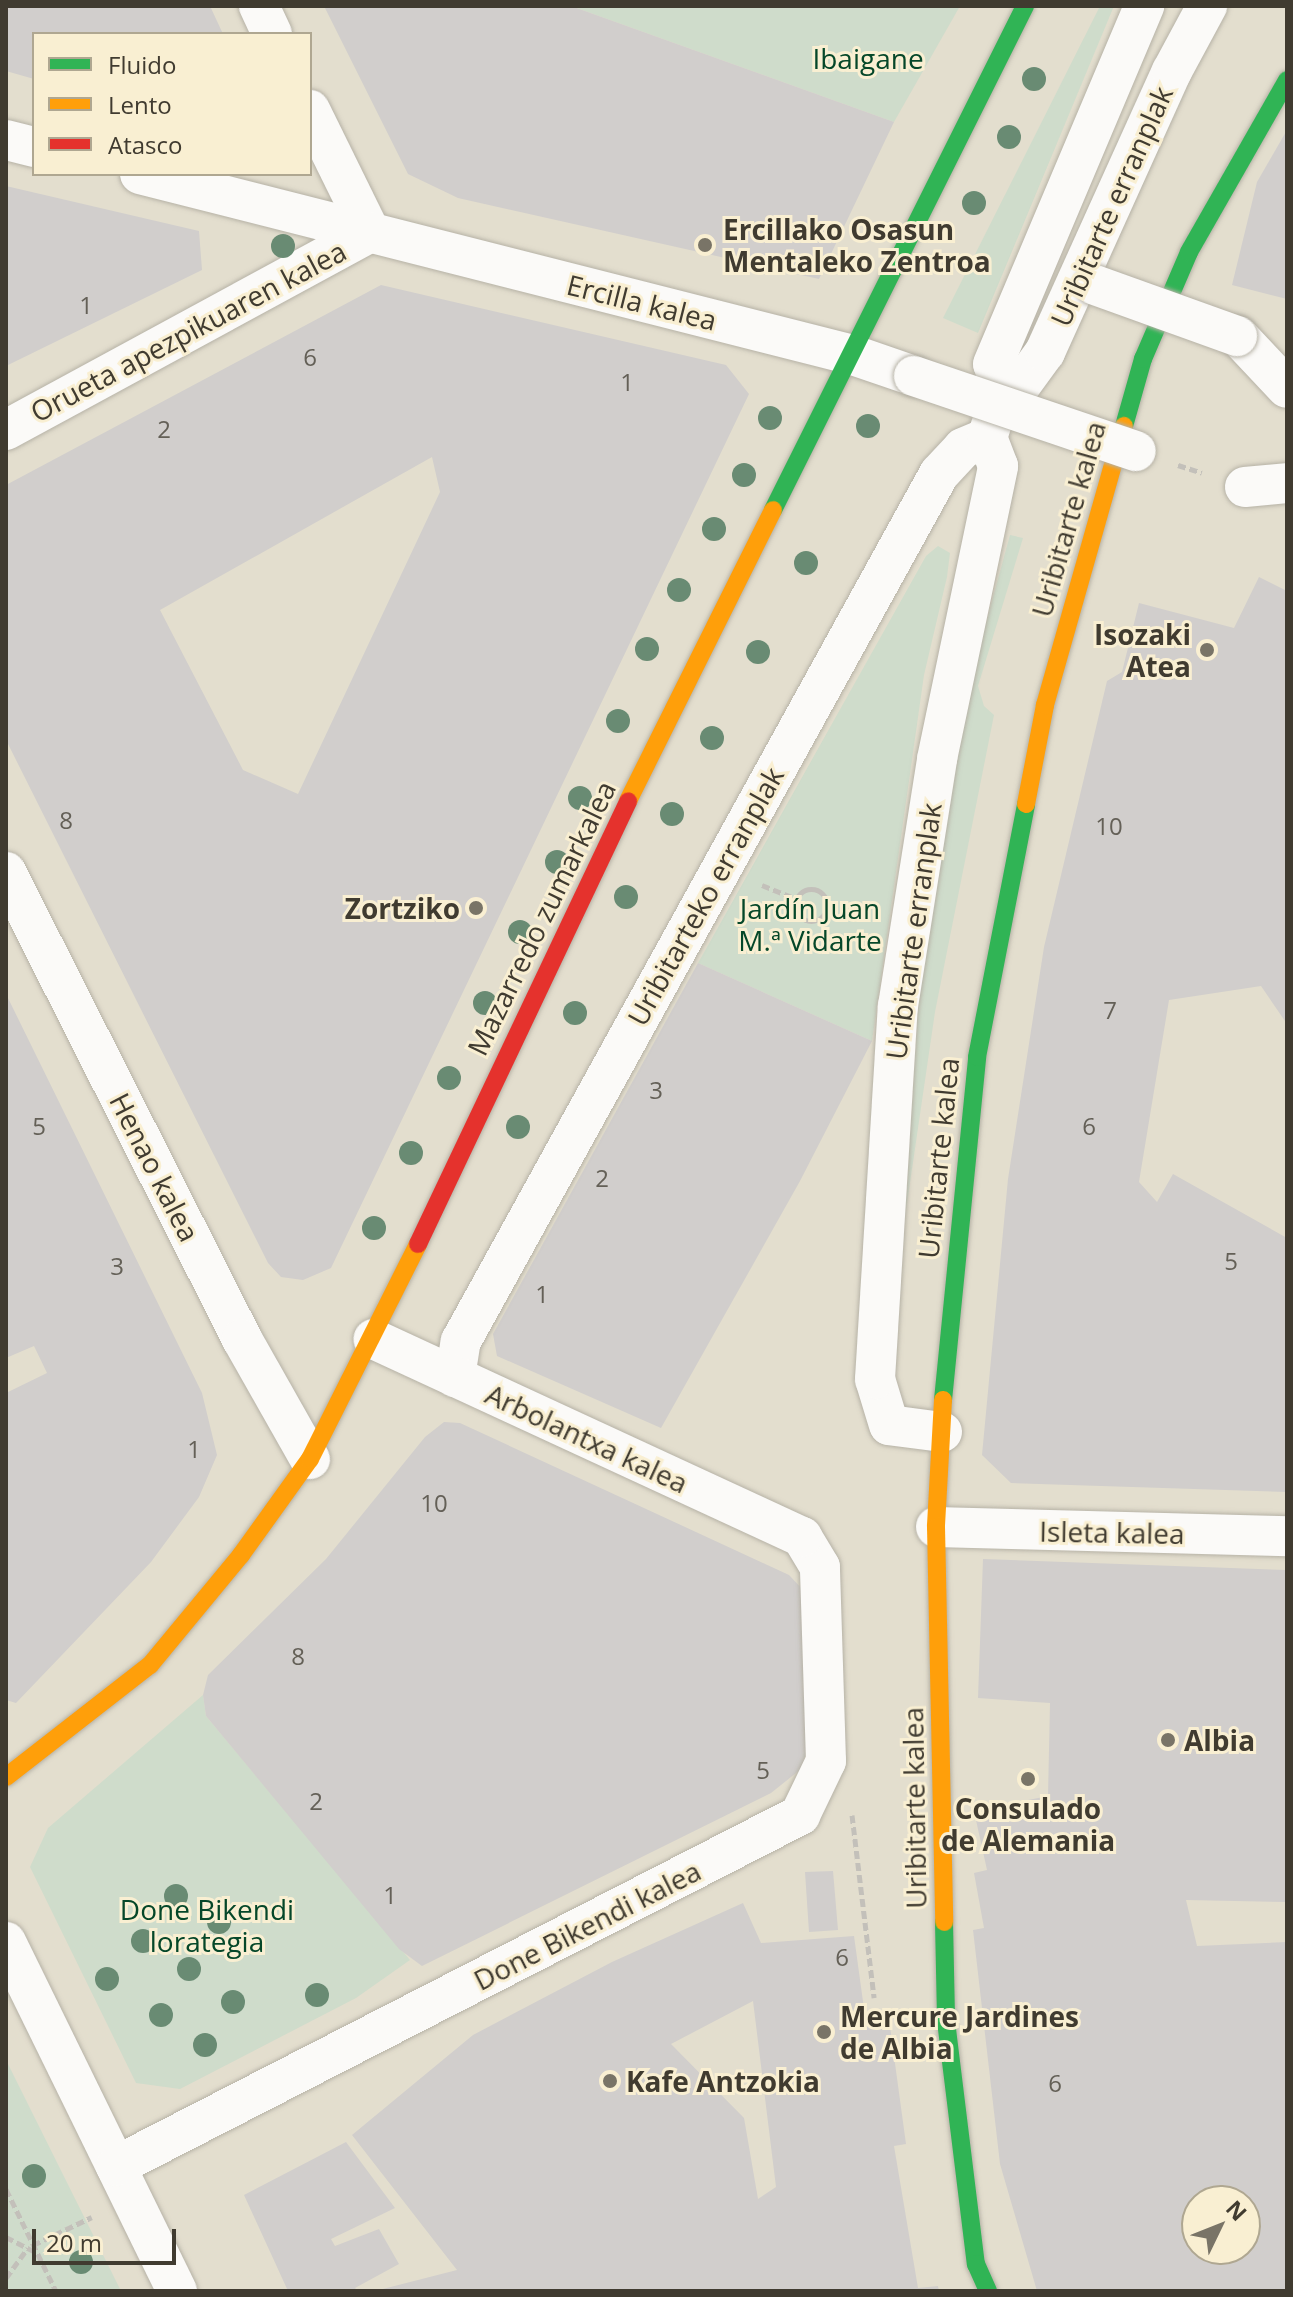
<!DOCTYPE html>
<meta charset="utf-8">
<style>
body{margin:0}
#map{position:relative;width:1293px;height:2297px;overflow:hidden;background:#e3dece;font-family:"Open Sans",sans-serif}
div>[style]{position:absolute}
.green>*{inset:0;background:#cfdccb}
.building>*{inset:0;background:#d1cecc}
.path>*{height:5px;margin-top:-2.5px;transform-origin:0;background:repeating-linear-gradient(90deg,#c3c0ba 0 8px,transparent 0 12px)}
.path>.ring{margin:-2.5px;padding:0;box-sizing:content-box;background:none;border:5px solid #c3c0ba;border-radius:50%}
.roads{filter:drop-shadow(0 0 2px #b6b2a6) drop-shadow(0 0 2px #b6b2a6)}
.street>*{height:40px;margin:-20px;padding:0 20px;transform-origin:20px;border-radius:20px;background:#fbfaf8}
.fast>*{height:18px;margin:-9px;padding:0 9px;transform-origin:9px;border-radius:9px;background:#30b455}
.slow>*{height:18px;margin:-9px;padding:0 9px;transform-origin:9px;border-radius:9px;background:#ff9f0a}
.jam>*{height:18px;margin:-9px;padding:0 9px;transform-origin:9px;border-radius:9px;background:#e5322d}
.bridges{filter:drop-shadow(0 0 2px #b6b2a6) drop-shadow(0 0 2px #b6b2a6)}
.street-bridge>*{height:40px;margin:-20px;padding:0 20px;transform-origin:20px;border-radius:20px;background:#fbfaf8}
.trees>*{width:24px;height:24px;margin:-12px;border-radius:50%;background:#698b73}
.dots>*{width:22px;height:22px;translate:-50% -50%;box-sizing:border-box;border:4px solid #f9efd2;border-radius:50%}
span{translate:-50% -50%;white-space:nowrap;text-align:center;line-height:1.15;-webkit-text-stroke:6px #f9efd2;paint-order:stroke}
.number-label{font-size:24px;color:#646057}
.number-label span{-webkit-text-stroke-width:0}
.park-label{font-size:28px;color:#054729}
.street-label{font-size:28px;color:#403b30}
.poi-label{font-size:28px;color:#403b30;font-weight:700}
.left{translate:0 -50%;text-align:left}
.right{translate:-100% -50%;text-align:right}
.frame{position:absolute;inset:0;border:8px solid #403b30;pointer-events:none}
.legend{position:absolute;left:32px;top:32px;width:280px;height:144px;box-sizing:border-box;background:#f9efd2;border:2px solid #afa791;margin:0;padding:10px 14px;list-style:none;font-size:24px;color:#403b30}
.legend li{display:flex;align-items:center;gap:16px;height:40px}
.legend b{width:40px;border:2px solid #afa791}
.north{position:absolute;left:1181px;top:2185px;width:80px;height:80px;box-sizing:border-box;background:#f9efd2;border:2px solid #afa791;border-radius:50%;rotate:47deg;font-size:22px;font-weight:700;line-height:32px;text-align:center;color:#403b30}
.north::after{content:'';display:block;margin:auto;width:28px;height:36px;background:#797467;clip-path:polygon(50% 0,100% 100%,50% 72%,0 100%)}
.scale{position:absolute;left:32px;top:2229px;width:144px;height:36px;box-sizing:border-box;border:4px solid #403b30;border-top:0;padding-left:10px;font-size:24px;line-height:28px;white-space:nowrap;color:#403b30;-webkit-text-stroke:6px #f9efd2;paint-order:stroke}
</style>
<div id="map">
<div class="green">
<div style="clip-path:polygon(571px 6px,960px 6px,894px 122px)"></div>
<div style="clip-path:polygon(1100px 6px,1114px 6px,978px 333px,943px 318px)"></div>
<div style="clip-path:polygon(1010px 535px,1023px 538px,978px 686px,984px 706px,994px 715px,935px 1012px,905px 1217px,920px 976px,968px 689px)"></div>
<div style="clip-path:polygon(938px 546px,950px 553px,947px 577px,924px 675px,872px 1041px,698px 963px,926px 556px)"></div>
<div style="clip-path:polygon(203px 1695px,206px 1716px,410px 1960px,356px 1998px,180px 2089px,136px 2083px,30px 1867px,48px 1828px)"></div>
<div style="clip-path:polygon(6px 2060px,121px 2291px,6px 2291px)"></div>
</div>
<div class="building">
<div style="clip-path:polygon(6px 6px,210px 6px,223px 34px,34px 34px,34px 79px,6px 71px)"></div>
<div style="clip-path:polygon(324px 6px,571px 6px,894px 122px,819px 279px,458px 198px,408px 174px)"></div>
<div style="clip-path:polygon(1287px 130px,1287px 299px,1232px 285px,1257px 182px)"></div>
<div style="clip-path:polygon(6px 186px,199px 231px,202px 270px,6px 366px)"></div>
<div style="clip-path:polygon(evenodd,381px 285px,726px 365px,749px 394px,331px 1268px,303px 1280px,281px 1277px,268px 1263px,6px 740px,6px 485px,381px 285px,432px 457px,440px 492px,298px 794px,243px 770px,160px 610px,432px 457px)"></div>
<div style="clip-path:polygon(1259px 577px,1287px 591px,1287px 1024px,1261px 986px,1169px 1000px,1139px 1182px,1157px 1202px,1173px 1174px,1287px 1238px,1287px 1492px,1011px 1483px,982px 1455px,1008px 1179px,1044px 947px,1107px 681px,1122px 672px,1139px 603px,1234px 628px)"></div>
<div style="clip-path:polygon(698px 963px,872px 1041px,800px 1181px,661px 1428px,497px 1356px,493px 1334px)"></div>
<div style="clip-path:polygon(6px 994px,202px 1393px,217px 1455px,199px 1497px,151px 1562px,16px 1703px,6px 1700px,6px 1393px,47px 1373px,34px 1346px,6px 1358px)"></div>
<div style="clip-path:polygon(444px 1422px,460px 1423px,789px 1575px,804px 1591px,807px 1750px,801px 1769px,771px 1793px,422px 1966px,399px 1949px,206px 1716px,203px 1695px,208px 1675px,326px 1559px,425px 1437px)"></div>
<div style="clip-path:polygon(evenodd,983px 1559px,1287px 1570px,1287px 1902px,1186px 1900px,1197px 1946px,1287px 1942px,1287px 2291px,1037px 2291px,1000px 2164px,973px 1930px,984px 1928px,974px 1873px,987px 1870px,974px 1811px,1048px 1796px,1050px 1703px,978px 1698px,983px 1559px,1197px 2201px,1245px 2201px,1245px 2249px,1197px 2249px,1197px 2201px)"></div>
<div style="clip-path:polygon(833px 1871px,838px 1930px,809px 1932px,805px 1872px)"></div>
<div style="clip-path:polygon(evenodd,743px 1903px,761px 1943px,854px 1936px,865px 2016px,888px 2012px,906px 2144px,894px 2146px,918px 2288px,938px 2286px,939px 2291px,375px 2291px,457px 2270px,352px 2135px,473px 2035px,612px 1962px,743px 1903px,753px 2001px,776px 2187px,758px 2199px,744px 2118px,671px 2044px,753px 2001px)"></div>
<div style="clip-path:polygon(346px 2142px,395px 2208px,331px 2239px,335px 2246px,379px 2229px,399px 2264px,355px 2288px,358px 2291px,288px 2291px,244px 2195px)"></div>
</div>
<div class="path">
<div style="left:1178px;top:465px;width:25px;rotate:18deg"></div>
<div style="left:762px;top:885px;width:37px;rotate:22deg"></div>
<div class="ring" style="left:795px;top:889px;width:27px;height:27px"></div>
<div style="left:852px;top:1815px;width:184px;rotate:83.1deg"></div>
<div style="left:6px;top:2189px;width:114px;rotate:63.9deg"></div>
<div style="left:6px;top:2237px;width:35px;rotate:27deg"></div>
<div style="left:33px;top:2245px;width:65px;rotate:-25.4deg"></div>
<div style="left:6px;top:2278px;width:37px;rotate:-54deg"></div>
</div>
<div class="roads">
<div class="street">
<div style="left:259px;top:6px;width:31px;rotate:65deg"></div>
<div style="left:310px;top:110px;width:136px;rotate:63.8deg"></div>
<div style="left:6px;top:140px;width:29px;rotate:14deg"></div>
<div style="left:140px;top:174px;width:736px;rotate:14.24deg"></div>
<div style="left:853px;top:355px;width:65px;rotate:19deg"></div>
<div style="left:1238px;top:336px;width:71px;rotate:46.7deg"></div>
<div style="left:1002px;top:391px;width:16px;rotate:-7deg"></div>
<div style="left:1018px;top:389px;width:46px;rotate:-53.9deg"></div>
<div style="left:1045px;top:352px;width:308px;rotate:-65.7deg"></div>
<div style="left:1172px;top:71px;width:74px;rotate:-61.7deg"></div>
<div style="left:6px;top:430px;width:414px;rotate:-28.5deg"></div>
<div style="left:1245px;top:487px;width:42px;rotate:-5.4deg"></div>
<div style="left:6px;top:872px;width:523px;rotate:63.19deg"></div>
<div style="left:242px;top:1339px;width:138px;rotate:60.5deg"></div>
<div style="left:455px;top:1377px;width:36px;rotate:-81deg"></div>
<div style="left:461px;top:1341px;width:990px;rotate:-61.13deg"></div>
<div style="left:939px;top:474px;width:35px;rotate:-47deg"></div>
<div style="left:963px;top:448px;width:26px;rotate:-23deg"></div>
<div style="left:942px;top:1432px;width:53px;rotate:-172.5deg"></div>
<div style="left:889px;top:1425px;width:48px;rotate:-106.9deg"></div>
<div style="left:875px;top:1379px;width:374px;rotate:-86.5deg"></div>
<div style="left:898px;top:1006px;width:250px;rotate:-81deg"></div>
<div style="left:937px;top:759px;width:299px;rotate:-78.2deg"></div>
<div style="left:998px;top:466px;width:30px;rotate:-111deg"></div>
<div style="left:987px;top:438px;width:49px;rotate:-72.3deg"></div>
<div style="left:1002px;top:391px;width:28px;rotate:-108deg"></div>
<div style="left:993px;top:364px;width:389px;rotate:-67.1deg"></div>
<div style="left:936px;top:1527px;width:351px;rotate:1.5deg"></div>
<div style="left:6px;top:1942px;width:389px;rotate:63.9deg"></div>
<div style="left:116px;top:2166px;width:769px;rotate:-27.16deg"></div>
<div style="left:800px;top:1815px;width:60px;rotate:-64.3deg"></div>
<div style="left:826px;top:1761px;width:194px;rotate:-91.8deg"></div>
<div style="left:820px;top:1567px;width:35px;rotate:-121deg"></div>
<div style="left:802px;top:1537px;width:472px;rotate:-155.2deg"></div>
</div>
<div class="fast">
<div style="left:1124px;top:426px;width:70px;rotate:-74.2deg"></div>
<div style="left:1143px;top:359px;width:116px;rotate:-66.7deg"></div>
<div style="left:1189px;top:252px;width:198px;rotate:-60.3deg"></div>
<div style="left:773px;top:510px;width:563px;rotate:-63.43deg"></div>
<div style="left:943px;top:1400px;width:345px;rotate:-84.3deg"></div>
<div style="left:977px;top:1057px;width:258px;rotate:-79deg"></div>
<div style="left:944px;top:1922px;width:99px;rotate:88.8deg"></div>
<div style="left:946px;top:2021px;width:245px;rotate:83deg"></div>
<div style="left:976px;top:2264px;width:30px;rotate:66deg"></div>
</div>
<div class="slow">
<div style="left:628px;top:801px;width:325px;rotate:-63.5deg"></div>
<div style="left:1026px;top:804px;width:101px;rotate:-79.1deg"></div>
<div style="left:1045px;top:705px;width:290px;rotate:-74.2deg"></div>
<div style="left:943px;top:1400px;width:127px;rotate:93.2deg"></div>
<div style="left:936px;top:1527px;width:395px;rotate:88.8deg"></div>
<div style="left:6px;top:1777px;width:182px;rotate:-37.9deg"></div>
<div style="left:150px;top:1665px;width:143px;rotate:-50.4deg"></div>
<div style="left:241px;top:1555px;width:118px;rotate:-54.3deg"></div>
<div style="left:310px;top:1459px;width:241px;rotate:-63.3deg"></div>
</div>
<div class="jam">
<div style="left:418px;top:1244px;width:490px;rotate:-64.6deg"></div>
</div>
</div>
<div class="bridges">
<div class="street-bridge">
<div style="left:1095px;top:285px;width:151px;rotate:19.8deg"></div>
<div style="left:914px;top:376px;width:234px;rotate:18.7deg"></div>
</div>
</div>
<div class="trees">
<div style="left:1034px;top:79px"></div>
<div style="left:1009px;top:137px"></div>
<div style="left:974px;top:203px"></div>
<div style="left:283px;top:246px"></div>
<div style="left:770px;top:418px"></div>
<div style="left:868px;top:426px"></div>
<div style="left:744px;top:475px"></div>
<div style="left:714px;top:529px"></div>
<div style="left:806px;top:563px"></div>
<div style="left:679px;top:590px"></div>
<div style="left:647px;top:649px"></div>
<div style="left:758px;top:652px"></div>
<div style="left:618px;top:721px"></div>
<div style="left:712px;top:738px"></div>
<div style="left:580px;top:798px"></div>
<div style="left:672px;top:814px"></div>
<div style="left:557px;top:862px"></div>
<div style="left:626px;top:897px"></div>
<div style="left:520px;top:932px"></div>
<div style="left:485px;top:1003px"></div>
<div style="left:575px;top:1013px"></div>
<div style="left:449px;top:1078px"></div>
<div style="left:518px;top:1127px"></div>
<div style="left:411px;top:1153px"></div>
<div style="left:374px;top:1228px"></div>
<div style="left:176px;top:1896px"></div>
<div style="left:219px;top:1922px"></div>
<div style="left:143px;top:1941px"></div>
<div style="left:189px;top:1969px"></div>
<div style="left:107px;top:1979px"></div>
<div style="left:317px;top:1995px"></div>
<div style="left:233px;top:2002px"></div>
<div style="left:161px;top:2015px"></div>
<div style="left:205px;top:2045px"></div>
<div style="left:34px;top:2176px"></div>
<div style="left:81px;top:2262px"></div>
</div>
<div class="dots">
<div style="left:705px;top:245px;background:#797467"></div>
<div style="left:1207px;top:650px;background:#797467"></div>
<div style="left:476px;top:908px;background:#797467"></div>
<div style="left:1168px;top:1740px;background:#797467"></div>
<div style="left:1028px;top:1779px;background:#797467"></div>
<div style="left:824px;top:2032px;background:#797467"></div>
<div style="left:610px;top:2081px;background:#797467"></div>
</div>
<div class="number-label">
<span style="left:86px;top:305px">1</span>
<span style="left:310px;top:357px">6</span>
<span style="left:627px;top:382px">1</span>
<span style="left:164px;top:429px">2</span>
<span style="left:66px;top:820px">8</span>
<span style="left:1109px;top:826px">10</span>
<span style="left:1110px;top:1010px">7</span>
<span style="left:656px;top:1090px">3</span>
<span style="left:39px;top:1126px">5</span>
<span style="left:1089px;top:1126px">6</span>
<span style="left:602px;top:1178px">2</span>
<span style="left:1231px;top:1261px">5</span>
<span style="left:117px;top:1266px">3</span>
<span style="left:542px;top:1294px">1</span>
<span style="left:194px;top:1449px">1</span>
<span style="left:434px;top:1503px">10</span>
<span style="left:298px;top:1656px">8</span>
<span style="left:763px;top:1770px">5</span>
<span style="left:316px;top:1801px">2</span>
<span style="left:390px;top:1895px">1</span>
<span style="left:842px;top:1957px">6</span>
<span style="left:1055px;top:2083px">6</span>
</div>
<div class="park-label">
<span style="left:868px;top:58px">Ibaigane</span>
<span style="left:810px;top:924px">Jardín Juan<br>M.ª Vidarte</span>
<span style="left:207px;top:1925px">Done Bikendi<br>lorategia</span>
</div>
<div class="street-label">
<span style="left:1111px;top:206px;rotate:-66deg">Uribitarte erranplak</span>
<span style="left:642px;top:302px;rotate:14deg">Ercilla kalea</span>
<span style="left:188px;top:331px;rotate:-28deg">Orueta apezpikuaren kalea</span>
<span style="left:1068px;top:519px;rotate:-74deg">Uribitarte kalea</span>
<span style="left:705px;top:896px;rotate:-61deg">Uribitarteko erranplak</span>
<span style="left:541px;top:918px;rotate:-64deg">Mazarredo zumarkalea</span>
<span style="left:913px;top:931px;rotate:-82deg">Uribitarte erranplak</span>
<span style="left:938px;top:1158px;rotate:-84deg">Uribitarte kalea</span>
<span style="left:155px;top:1167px;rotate:63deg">Henao kalea</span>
<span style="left:587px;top:1438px;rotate:25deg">Arbolantxa kalea</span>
<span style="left:1112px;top:1532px;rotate:1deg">Isleta kalea</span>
<span style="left:914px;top:1808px;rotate:-91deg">Uribitarte kalea</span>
<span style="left:587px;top:1925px;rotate:-27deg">Done Bikendi kalea</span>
</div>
<div class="poi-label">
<span class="left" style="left:723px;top:245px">Ercillako Osasun<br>Mentaleko Zentroa</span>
<span class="right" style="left:1191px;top:650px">Isozaki<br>Atea</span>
<span class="right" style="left:460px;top:908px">Zortziko</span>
<span class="left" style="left:1184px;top:1740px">Albia</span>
<span style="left:1028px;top:1824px">Consulado<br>de Alemania</span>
<span class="left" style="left:840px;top:2032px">Mercure Jardines<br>de Albia</span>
<span class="left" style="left:626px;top:2081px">Kafe Antzokia</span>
</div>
<div class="frame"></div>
<ul class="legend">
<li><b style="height:10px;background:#30b455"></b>Fluido</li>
<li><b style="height:10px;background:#ff9f0a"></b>Lento</li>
<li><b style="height:10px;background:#e5322d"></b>Atasco</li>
</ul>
<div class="north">N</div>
<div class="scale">20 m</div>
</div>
